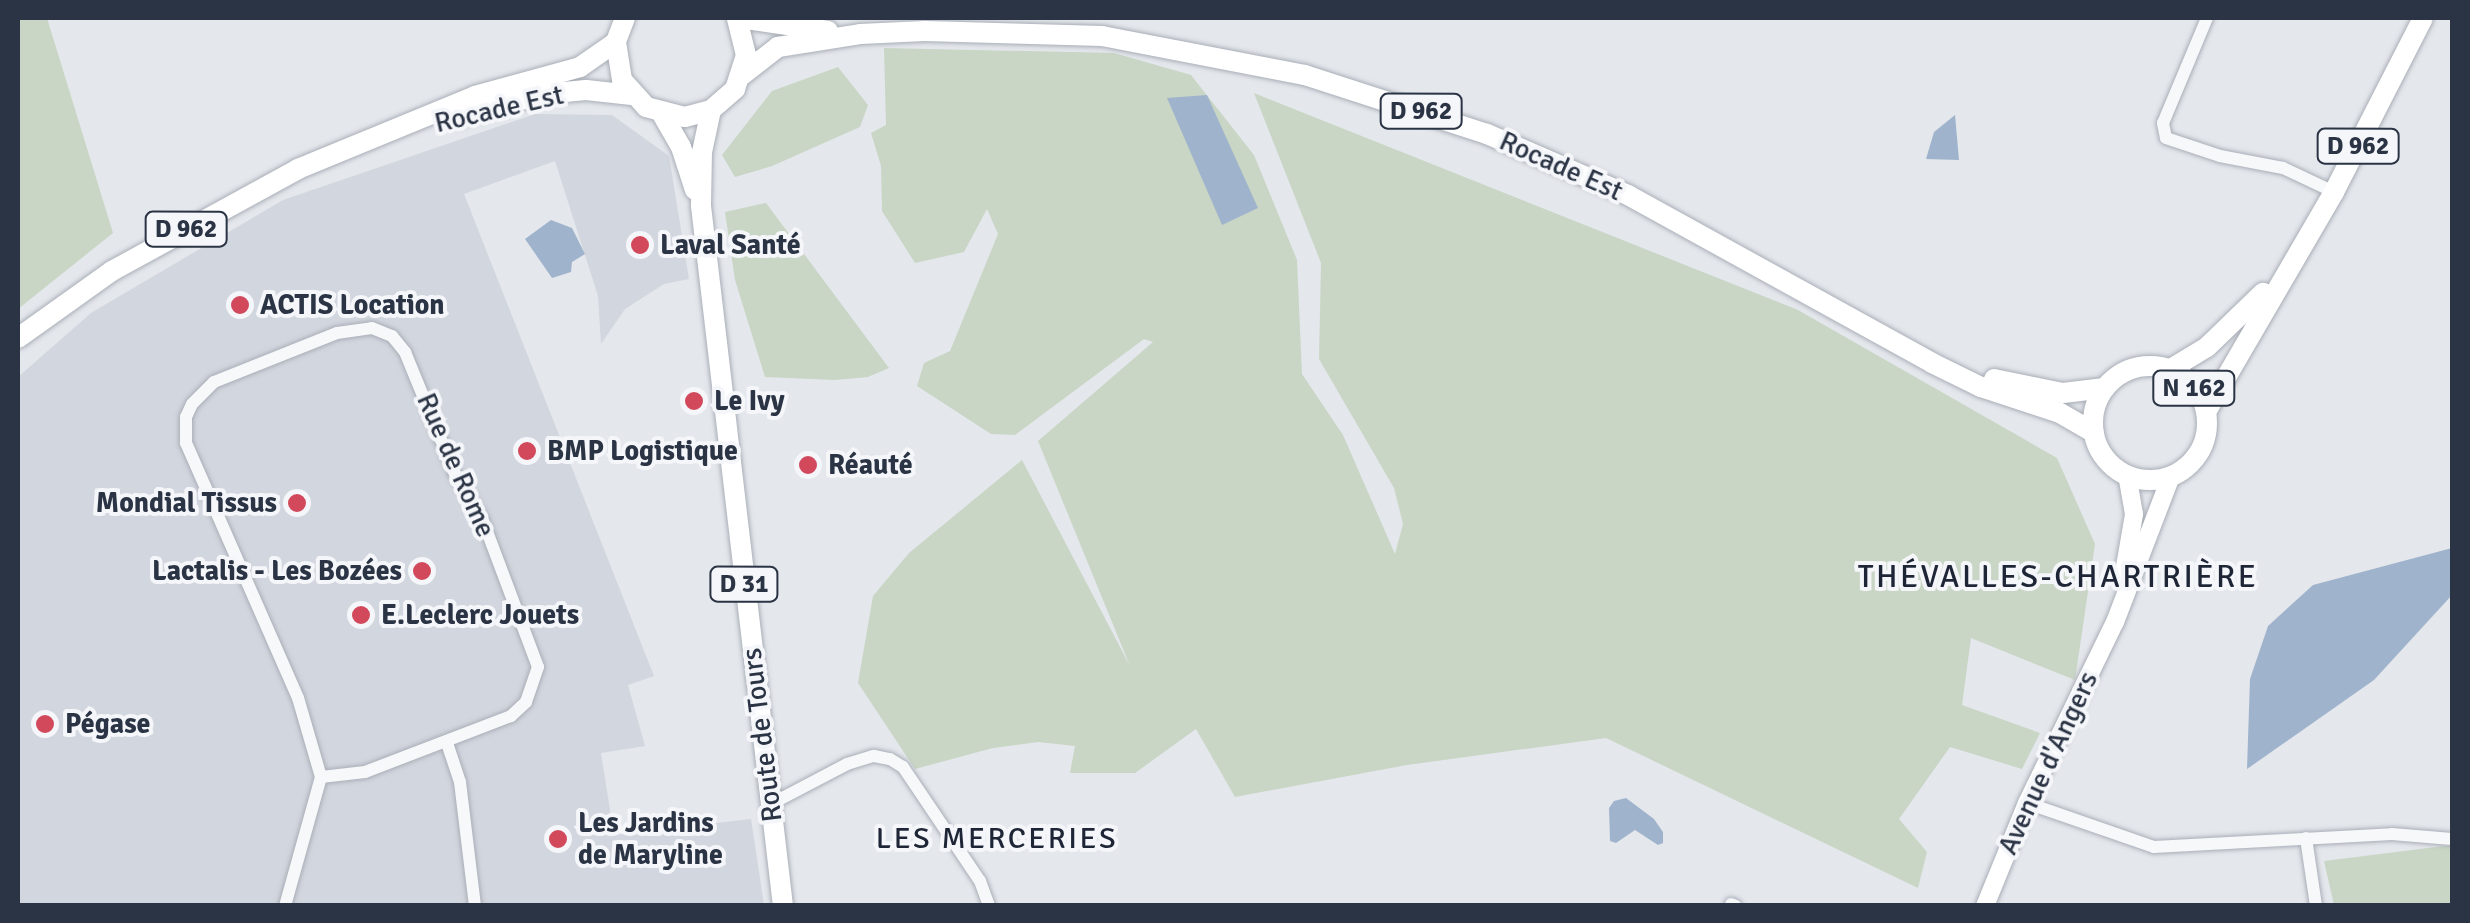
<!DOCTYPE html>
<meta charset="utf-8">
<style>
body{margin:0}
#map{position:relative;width:2470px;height:923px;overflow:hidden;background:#e4e7ec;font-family:Signika,sans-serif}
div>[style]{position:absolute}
.built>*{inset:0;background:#d2d6de}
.green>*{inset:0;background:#c9d6c5}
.water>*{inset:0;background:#9fb4cc}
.roads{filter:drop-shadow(0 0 2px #a9aeb7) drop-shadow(0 0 2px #a9aeb7)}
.street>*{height:12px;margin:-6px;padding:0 6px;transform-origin:6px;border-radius:6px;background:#f7f8fa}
.secondary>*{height:18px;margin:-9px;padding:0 9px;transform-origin:9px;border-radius:9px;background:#fff}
.primary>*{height:20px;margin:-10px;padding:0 10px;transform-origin:10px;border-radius:10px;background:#fff}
.primary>.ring{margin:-10px;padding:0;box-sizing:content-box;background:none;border:20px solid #fff;border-radius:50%}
.dots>*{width:28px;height:28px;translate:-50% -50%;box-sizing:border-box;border:5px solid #f4f6f9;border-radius:50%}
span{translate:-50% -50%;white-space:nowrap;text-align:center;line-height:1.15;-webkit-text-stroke:8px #f4f6f9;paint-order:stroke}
.shield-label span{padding:2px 8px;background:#f4f6f9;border:2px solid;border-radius:8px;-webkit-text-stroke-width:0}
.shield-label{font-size:25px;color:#2b3445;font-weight:700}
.street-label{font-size:28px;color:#2b3445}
.poi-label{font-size:28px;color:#2b3445;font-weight:700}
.left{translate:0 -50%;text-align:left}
.right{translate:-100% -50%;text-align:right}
.neighbourhood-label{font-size:30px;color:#1d2536;letter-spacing:2.5px}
.quarter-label{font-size:32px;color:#1d2536;letter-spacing:2.5px}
.frame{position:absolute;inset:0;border:20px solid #2b3445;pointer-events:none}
</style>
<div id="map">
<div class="built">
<div style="clip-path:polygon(535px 114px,612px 115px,669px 156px,689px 279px,664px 284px,625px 309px,601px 344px,598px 296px,555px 161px,464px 194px,654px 676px,628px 685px,645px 746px,601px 753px,614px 835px,751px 819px,764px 905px,18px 905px,18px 377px,91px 313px,283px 200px)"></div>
</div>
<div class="green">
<div style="clip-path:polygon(18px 18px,47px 18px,113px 233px,18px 309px)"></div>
<div style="clip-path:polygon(884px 48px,1114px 53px,1191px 75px,1254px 155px,1297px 260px,1302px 374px,1343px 435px,1395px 554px,1403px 524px,1394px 488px,1319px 359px,1321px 263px,1254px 93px,1798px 310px,2057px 458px,2095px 544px,2075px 680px,1971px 638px,1962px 705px,2040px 733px,2022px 769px,1950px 747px,1899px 819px,1927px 852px,1918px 888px,1606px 738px,1407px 765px,1235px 797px,1196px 729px,1135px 773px,1070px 773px,1075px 746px,1038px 742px,993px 748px,915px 769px,858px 683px,873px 596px,909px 553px,1022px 460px,1130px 666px,1038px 441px,1153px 342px,1144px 339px,1015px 435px,991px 434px,917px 386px,924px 363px,950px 351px,998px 234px,987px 209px,964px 252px,915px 263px,882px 211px,881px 166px,871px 133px,886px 125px)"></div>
<div style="clip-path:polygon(838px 67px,868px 105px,860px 127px,772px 166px,735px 177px,722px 155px,772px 91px)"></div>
<div style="clip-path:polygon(765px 203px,766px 203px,889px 368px,868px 377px,835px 380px,765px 377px,735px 280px,725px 212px)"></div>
<div style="clip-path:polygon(2452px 845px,2452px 905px,2334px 905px,2324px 861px)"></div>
</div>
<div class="water">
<div style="clip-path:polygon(1207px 95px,1258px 208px,1222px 225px,1167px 98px)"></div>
<div style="clip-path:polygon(1955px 115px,1959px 160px,1926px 159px,1934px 132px)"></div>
<div style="clip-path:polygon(551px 220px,572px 228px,585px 254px,572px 262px,571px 272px,552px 278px,525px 239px)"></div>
<div style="clip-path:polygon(2452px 548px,2452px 595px,2374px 680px,2247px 769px,2250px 679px,2268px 626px,2313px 585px)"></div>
<div style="clip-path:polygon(1626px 798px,1654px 819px,1663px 832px,1663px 843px,1658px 845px,1635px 830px,1616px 843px,1610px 841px,1609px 808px,1614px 801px)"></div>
</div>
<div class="roads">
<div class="street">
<div style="left:2207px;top:18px;width:114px;rotate:112.7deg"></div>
<div style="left:2163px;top:123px;width:15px;rotate:79deg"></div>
<div style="left:2166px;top:138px;width:57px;rotate:18.4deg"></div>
<div style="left:2220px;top:156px;width:64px;rotate:10.8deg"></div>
<div style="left:2283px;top:168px;width:56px;rotate:25.2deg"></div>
<div style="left:447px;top:743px;width:41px;rotate:71.6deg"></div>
<div style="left:460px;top:782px;width:125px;rotate:83.1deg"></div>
<div style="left:2027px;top:803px;width:134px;rotate:19.1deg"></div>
<div style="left:2154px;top:847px;width:238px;rotate:-3.1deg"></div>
<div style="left:2392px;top:834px;width:60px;rotate:4.8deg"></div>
<div style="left:769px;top:805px;width:88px;rotate:-27.7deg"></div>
<div style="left:847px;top:764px;width:28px;rotate:-17deg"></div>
<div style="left:874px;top:756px;width:16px;rotate:11deg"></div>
<div style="left:890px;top:759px;width:15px;rotate:32deg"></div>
<div style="left:903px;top:767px;width:138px;rotate:56deg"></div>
<div style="left:980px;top:881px;width:27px;rotate:70deg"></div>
<div style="left:2306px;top:838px;width:69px;rotate:81.6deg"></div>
<div style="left:1731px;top:904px;width:5px;rotate:22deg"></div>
<div style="left:285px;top:906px;width:134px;rotate:-74.4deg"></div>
<div style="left:321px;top:777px;width:82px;rotate:-106.2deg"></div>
<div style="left:298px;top:698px;width:279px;rotate:-113.7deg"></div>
<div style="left:186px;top:443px;width:26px;rotate:-90deg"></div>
<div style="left:186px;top:417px;width:14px;rotate:-65deg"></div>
<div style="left:192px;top:404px;width:31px;rotate:-45deg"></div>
<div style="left:214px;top:382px;width:132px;rotate:-21.7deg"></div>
<div style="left:337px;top:333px;width:35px;rotate:-8deg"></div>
<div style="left:372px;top:328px;width:22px;rotate:22deg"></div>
<div style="left:392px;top:336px;width:21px;rotate:51deg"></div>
<div style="left:405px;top:352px;width:132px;rotate:67.7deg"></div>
<div style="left:455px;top:474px;width:52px;rotate:58.5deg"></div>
<div style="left:482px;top:518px;width:159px;rotate:69.4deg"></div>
<div style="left:538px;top:667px;width:37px;rotate:109deg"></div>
<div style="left:526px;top:702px;width:21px;rotate:137deg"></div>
<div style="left:511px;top:716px;width:156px;rotate:159deg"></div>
<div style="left:365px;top:772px;width:44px;rotate:173.5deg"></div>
</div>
<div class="secondary">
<div style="left:2123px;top:578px;width:65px;rotate:-80.2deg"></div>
<div style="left:2134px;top:514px;width:40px;rotate:-100deg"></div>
<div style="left:1985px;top:906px;width:111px;rotate:-67.8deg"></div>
<div style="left:2027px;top:803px;width:201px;rotate:-64.1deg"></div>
<div style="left:2115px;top:622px;width:156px;rotate:-69deg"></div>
</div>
<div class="primary">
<div style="left:625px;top:18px;width:26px;rotate:111deg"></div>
<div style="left:616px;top:42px;width:38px;rotate:81deg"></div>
<div style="left:622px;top:80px;width:36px;rotate:48deg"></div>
<div style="left:646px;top:107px;width:40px;rotate:14.4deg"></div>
<div style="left:685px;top:117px;width:27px;rotate:-15deg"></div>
<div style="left:711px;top:110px;width:32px;rotate:-41deg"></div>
<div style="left:735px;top:89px;width:36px;rotate:-72deg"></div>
<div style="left:746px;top:55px;width:38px;rotate:-104deg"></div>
<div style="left:740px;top:18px;width:89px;rotate:8.4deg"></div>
<div style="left:742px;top:75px;width:46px;rotate:-37.9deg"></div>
<div style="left:778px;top:47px;width:83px;rotate:-9deg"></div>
<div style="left:860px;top:34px;width:65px;rotate:-2.6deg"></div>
<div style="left:925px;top:31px;width:177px;rotate:1.6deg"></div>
<div style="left:1102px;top:36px;width:207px;rotate:10.9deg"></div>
<div style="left:1305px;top:75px;width:191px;rotate:18deg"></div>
<div style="left:1487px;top:134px;width:154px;rotate:23.4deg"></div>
<div style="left:1628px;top:195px;width:347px;rotate:28.9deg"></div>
<div style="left:1932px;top:363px;width:55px;rotate:26.1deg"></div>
<div style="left:1981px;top:387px;width:83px;rotate:18.2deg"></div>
<div style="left:2060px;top:413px;width:39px;rotate:30deg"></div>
<div style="left:711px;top:110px;width:43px;rotate:102.1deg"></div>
<div style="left:702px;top:152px;width:54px;rotate:91.1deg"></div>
<div style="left:701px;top:206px;width:705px;rotate:83.32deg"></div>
<div style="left:662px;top:114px;width:38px;rotate:60deg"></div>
<div style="left:681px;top:147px;width:45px;rotate:72deg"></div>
<div style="left:455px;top:117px;width:91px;rotate:-14.6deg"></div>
<div style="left:543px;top:94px;width:43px;rotate:-5.3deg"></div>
<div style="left:586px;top:90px;width:46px;rotate:6.2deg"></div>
<div style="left:18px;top:338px;width:115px;rotate:-35.5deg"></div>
<div style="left:112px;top:271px;width:212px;rotate:-28.7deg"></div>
<div style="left:298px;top:169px;width:191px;rotate:-22.4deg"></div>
<div style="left:475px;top:96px;width:109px;rotate:-15.4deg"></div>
<div style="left:580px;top:67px;width:44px;rotate:-34.8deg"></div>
<div class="ring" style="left:2093px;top:366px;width:94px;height:94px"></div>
<div style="left:2169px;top:370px;width:44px;rotate:-31.2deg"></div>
<div style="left:2207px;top:347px;width:78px;rotate:-44deg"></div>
<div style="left:1994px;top:379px;width:70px;rotate:11.5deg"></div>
<div style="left:2063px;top:393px;width:42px;rotate:-6.8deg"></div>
<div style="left:2206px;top:412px;width:255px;rotate:-59.8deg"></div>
<div style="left:2334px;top:192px;width:195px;rotate:-62.9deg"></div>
</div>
</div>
<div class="dots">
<div style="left:640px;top:245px;background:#d1495b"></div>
<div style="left:240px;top:305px;background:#d1495b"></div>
<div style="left:694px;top:401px;background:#d1495b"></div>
<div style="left:527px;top:451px;background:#d1495b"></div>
<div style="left:808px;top:465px;background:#d1495b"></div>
<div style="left:297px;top:503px;background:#d1495b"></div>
<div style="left:422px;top:571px;background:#d1495b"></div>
<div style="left:361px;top:615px;background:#d1495b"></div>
<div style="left:45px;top:724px;background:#d1495b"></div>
<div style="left:558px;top:839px;background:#d1495b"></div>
</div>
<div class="shield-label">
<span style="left:1421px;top:111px">D 962</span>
<span style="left:2358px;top:146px">D 962</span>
<span style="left:186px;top:229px">D 962</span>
<span style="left:2194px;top:388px">N 162</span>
<span style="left:744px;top:584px">D 31</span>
</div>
<div class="street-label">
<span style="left:499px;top:109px;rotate:-13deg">Rocade Est</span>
<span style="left:1561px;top:166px;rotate:24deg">Rocade Est</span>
<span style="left:456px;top:465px;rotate:66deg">Rue de Rome</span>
<span style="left:762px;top:735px;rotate:-97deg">Route de Tours</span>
<span style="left:2048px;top:763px;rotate:-65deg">Avenue d'Angers</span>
</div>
<div class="poi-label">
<span class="left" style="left:660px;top:245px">Laval Santé</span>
<span class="left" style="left:260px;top:305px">ACTIS Location</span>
<span class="left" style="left:714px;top:401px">Le Ivy</span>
<span class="left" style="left:547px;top:451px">BMP Logistique</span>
<span class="left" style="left:828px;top:465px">Réauté</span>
<span class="right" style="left:277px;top:503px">Mondial Tissus</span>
<span class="right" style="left:402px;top:571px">Lactalis - Les Bozées</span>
<span class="left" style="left:381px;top:615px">E.Leclerc Jouets</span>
<span class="left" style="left:65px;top:724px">Pégase</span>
<span class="left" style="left:578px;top:839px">Les Jardins<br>de Maryline</span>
</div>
<div class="neighbourhood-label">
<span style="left:997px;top:839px">LES MERCERIES</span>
</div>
<div class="quarter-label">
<span style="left:2058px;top:577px">THÉVALLES-CHARTRIÈRE</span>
</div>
<div class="frame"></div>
</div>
